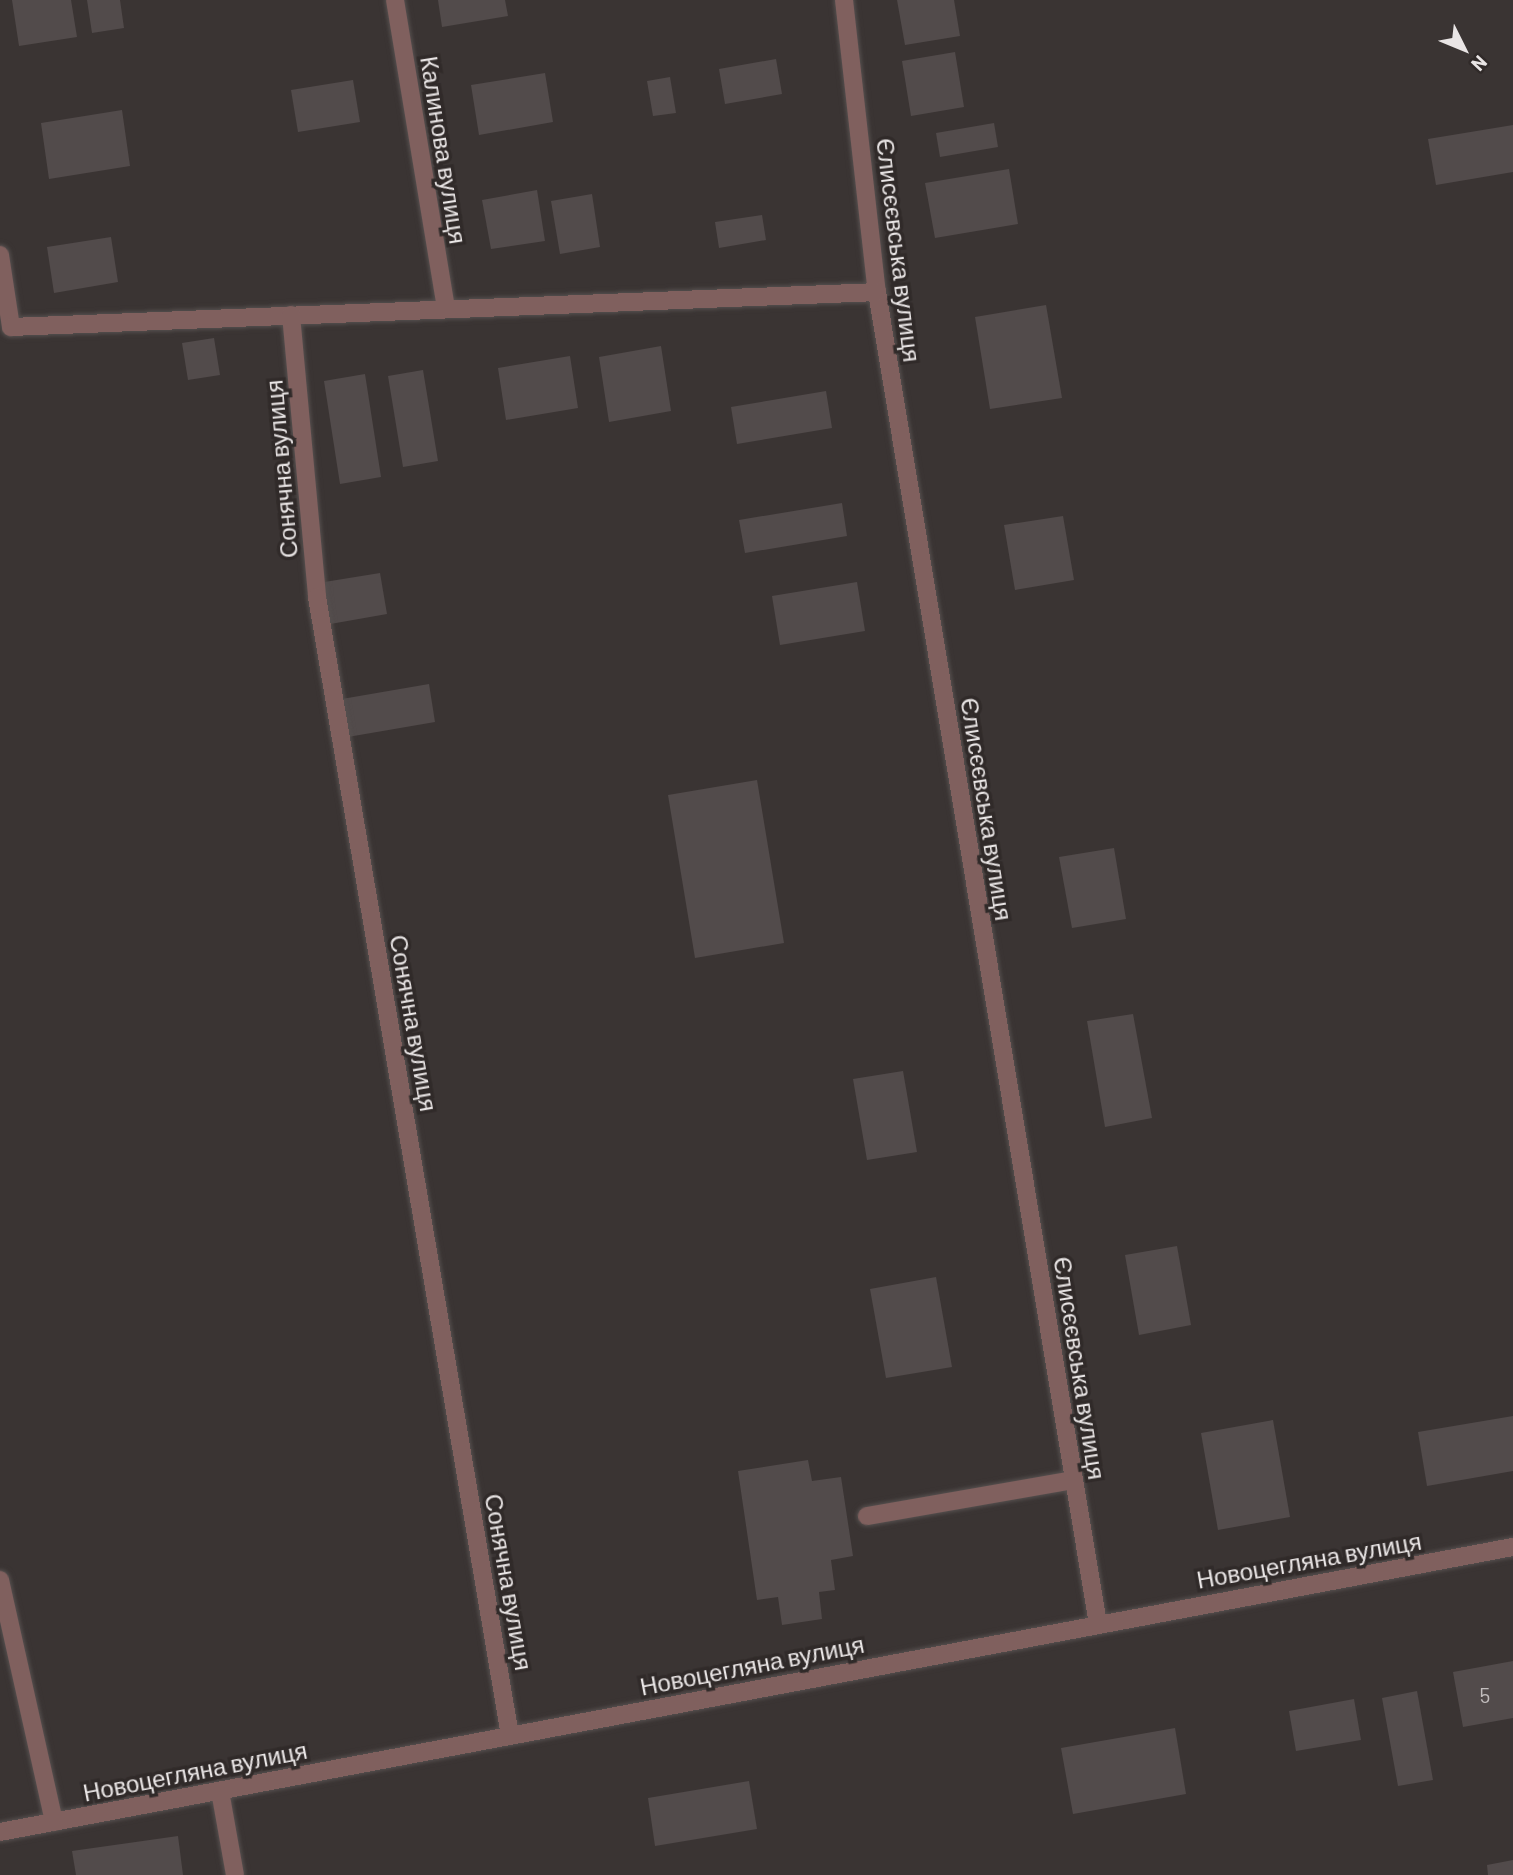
<!DOCTYPE html>
<meta charset="utf-8">
<style>
body{margin:0}
#map{position:relative;width:1513px;height:1875px;overflow:hidden;background:#3a3433;font-family:Barlow,sans-serif}
div>[style]{position:absolute}
.building>*{inset:0;background:#524b4b}
.roads{filter:drop-shadow(0 0 2px #56504f) drop-shadow(0 0 2px #56504f)}
.service>*{height:18px;margin:-9px;padding:0 9px;transform-origin:9px;border-radius:9px;background:#80605e}
.minor>*{height:18px;margin:-9px;padding:0 9px;transform-origin:9px;border-radius:9px;background:#80605e}
span{translate:-50% -50%;white-space:nowrap;text-align:center;line-height:1.15;-webkit-text-stroke:7px #302a29;paint-order:stroke}
.number-label{font-size:21px;color:#c3bebe}
.number-label span{-webkit-text-stroke-width:0}
.street-label{font-size:24px;color:#e9e5e5}
.north{position:absolute;left:1429px;top:14px;width:70px;height:70px;-webkit-text-stroke:5px #302a29;paint-order:stroke;rotate:133deg;font-size:19px;font-weight:700;line-height:28px;text-align:center;color:#e9e5e5}
.north::after{content:'';display:block;margin:auto;width:24px;height:32px;background:#e9e5e5;clip-path:polygon(50% 0,100% 100%,50% 72%,0 100%)}
</style>
<div id="map">
<div class="building">
<div style="clip-path:polygon(12px 0,71px 0,77px 37px,19px 46px)"></div>
<div style="clip-path:polygon(87px 0,120px 0,124px 28px,92px 33px)"></div>
<div style="clip-path:polygon(438px 0,505px 0,508px 16px,442px 27px)"></div>
<div style="clip-path:polygon(897px 0,954px 0,960px 36px,905px 45px)"></div>
<div style="clip-path:polygon(955px 52px,964px 107px,911px 116px,902px 61px)"></div>
<div style="clip-path:polygon(776px 59px,782px 94px,725px 104px,719px 69px)"></div>
<div style="clip-path:polygon(545px 73px,553px 122px,479px 135px,471px 85px)"></div>
<div style="clip-path:polygon(670px 77px,676px 113px,653px 116px,647px 81px)"></div>
<div style="clip-path:polygon(353px 80px,360px 122px,298px 132px,291px 90px)"></div>
<div style="clip-path:polygon(122px 110px,130px 166px,49px 179px,41px 123px)"></div>
<div style="clip-path:polygon(994px 123px,998px 147px,940px 157px,936px 133px)"></div>
<div style="clip-path:polygon(1513px 125px,1513px 172px,1436px 185px,1428px 139px)"></div>
<div style="clip-path:polygon(1009px 169px,1018px 224px,935px 238px,925px 183px)"></div>
<div style="clip-path:polygon(537px 190px,545px 241px,491px 249px,482px 200px)"></div>
<div style="clip-path:polygon(592px 194px,600px 247px,560px 254px,551px 201px)"></div>
<div style="clip-path:polygon(762px 215px,766px 240px,719px 248px,715px 222px)"></div>
<div style="clip-path:polygon(111px 237px,118px 282px,54px 293px,47px 247px)"></div>
<div style="clip-path:polygon(1046px 305px,1062px 398px,990px 409px,975px 317px)"></div>
<div style="clip-path:polygon(214px 338px,220px 375px,188px 380px,182px 343px)"></div>
<div style="clip-path:polygon(661px 346px,671px 411px,609px 422px,599px 357px)"></div>
<div style="clip-path:polygon(570px 356px,578px 408px,506px 420px,498px 368px)"></div>
<div style="clip-path:polygon(423px 370px,438px 461px,403px 467px,388px 376px)"></div>
<div style="clip-path:polygon(365px 374px,381px 477px,340px 484px,324px 381px)"></div>
<div style="clip-path:polygon(826px 391px,832px 428px,737px 444px,731px 407px)"></div>
<div style="clip-path:polygon(842px 503px,847px 536px,745px 553px,739px 520px)"></div>
<div style="clip-path:polygon(1063px 516px,1074px 580px,1015px 590px,1004px 525px)"></div>
<div style="clip-path:polygon(380px 573px,387px 614px,319px 626px,312px 584px)"></div>
<div style="clip-path:polygon(857px 582px,865px 631px,780px 645px,772px 596px)"></div>
<div style="clip-path:polygon(429px 684px,435px 722px,342px 738px,336px 700px)"></div>
<div style="clip-path:polygon(757px 780px,784px 943px,695px 958px,668px 795px)"></div>
<div style="clip-path:polygon(1114px 848px,1126px 919px,1072px 928px,1059px 857px)"></div>
<div style="clip-path:polygon(1133px 1014px,1152px 1118px,1105px 1127px,1087px 1021px)"></div>
<div style="clip-path:polygon(903px 1071px,917px 1152px,867px 1160px,853px 1079px)"></div>
<div style="clip-path:polygon(1177px 1246px,1191px 1325px,1139px 1335px,1125px 1255px)"></div>
<div style="clip-path:polygon(936px 1277px,952px 1367px,886px 1378px,870px 1289px)"></div>
<div style="clip-path:polygon(1513px 1416px,1513px 1471px,1427px 1486px,1418px 1432px)"></div>
<div style="clip-path:polygon(1273px 1420px,1290px 1517px,1218px 1530px,1201px 1433px)"></div>
<div style="clip-path:polygon(808px 1460px,812px 1481px,841px 1477px,853px 1556px,831px 1560px,835px 1590px,819px 1592px,822px 1619px,782px 1625px,778px 1597px,757px 1600px,738px 1471px)"></div>
<div style="clip-path:polygon(1513px 1661px,1513px 1718px,1463px 1727px,1453px 1672px)"></div>
<div style="clip-path:polygon(1417px 1691px,1433px 1780px,1398px 1786px,1382px 1698px)"></div>
<div style="clip-path:polygon(1354px 1699px,1361px 1740px,1296px 1751px,1289px 1711px)"></div>
<div style="clip-path:polygon(1175px 1728px,1186px 1794px,1073px 1814px,1061px 1748px)"></div>
<div style="clip-path:polygon(749px 1781px,757px 1829px,655px 1846px,648px 1798px)"></div>
<div style="clip-path:polygon(178px 1836px,183px 1875px,76px 1875px,72px 1851px)"></div>
<div style="clip-path:polygon(1513px 1860px,1513px 1875px,1488px 1875px,1487px 1865px)"></div>
</div>
<div class="roads">
<div class="service">
<div style="left:867px;top:1516px;width:210px;rotate:-9.9deg"></div>
<div style="left:0;top:1580px;width:248px;rotate:77.4deg"></div>
</div>
<div class="minor">
<div style="left:395px;top:0;width:312px;rotate:80.6deg"></div>
<div style="left:844px;top:0;width:294px;rotate:83.6deg"></div>
<div style="left:877px;top:292px;width:1350px;rotate:80.58deg"></div>
<div style="left:0;top:255px;width:73px;rotate:81.3deg"></div>
<div style="left:11px;top:327px;width:867px;rotate:-2.31deg"></div>
<div style="left:291px;top:315px;width:283px;rotate:84.7deg"></div>
<div style="left:317px;top:597px;width:1155px;rotate:80.38deg"></div>
<div style="left:220px;top:1791px;width:85px;rotate:79.9deg"></div>
<div style="left:0;top:1832px;width:1540px;rotate:-10.67deg"></div>
</div>
</div>
<div class="number-label">
<span style="left:1485px;top:1695px">5</span>
</div>
<div class="street-label">
<span style="left:444px;top:150px;rotate:81deg">Калинова вулиця</span>
<span style="left:899px;top:250px;rotate:83deg">Єлисєєвська вулиця</span>
<span style="left:281px;top:469px;rotate:-95deg">Сонячна вулиця</span>
<span style="left:987px;top:809px;rotate:81deg">Єлисєєвська вулиця</span>
<span style="left:414px;top:1023px;rotate:80deg">Сонячна вулиця</span>
<span style="left:1080px;top:1368px;rotate:81deg">Єлисєєвська вулиця</span>
<span style="left:1309px;top:1560px;rotate:-10deg">Новоцегляна вулиця</span>
<span style="left:509px;top:1582px;rotate:80deg">Сонячна вулиця</span>
<span style="left:752px;top:1665px;rotate:-11deg">Новоцегляна вулиця</span>
<span style="left:195px;top:1771px;rotate:-11deg">Новоцегляна вулиця</span>
</div>
<div class="north">N</div>
</div>
